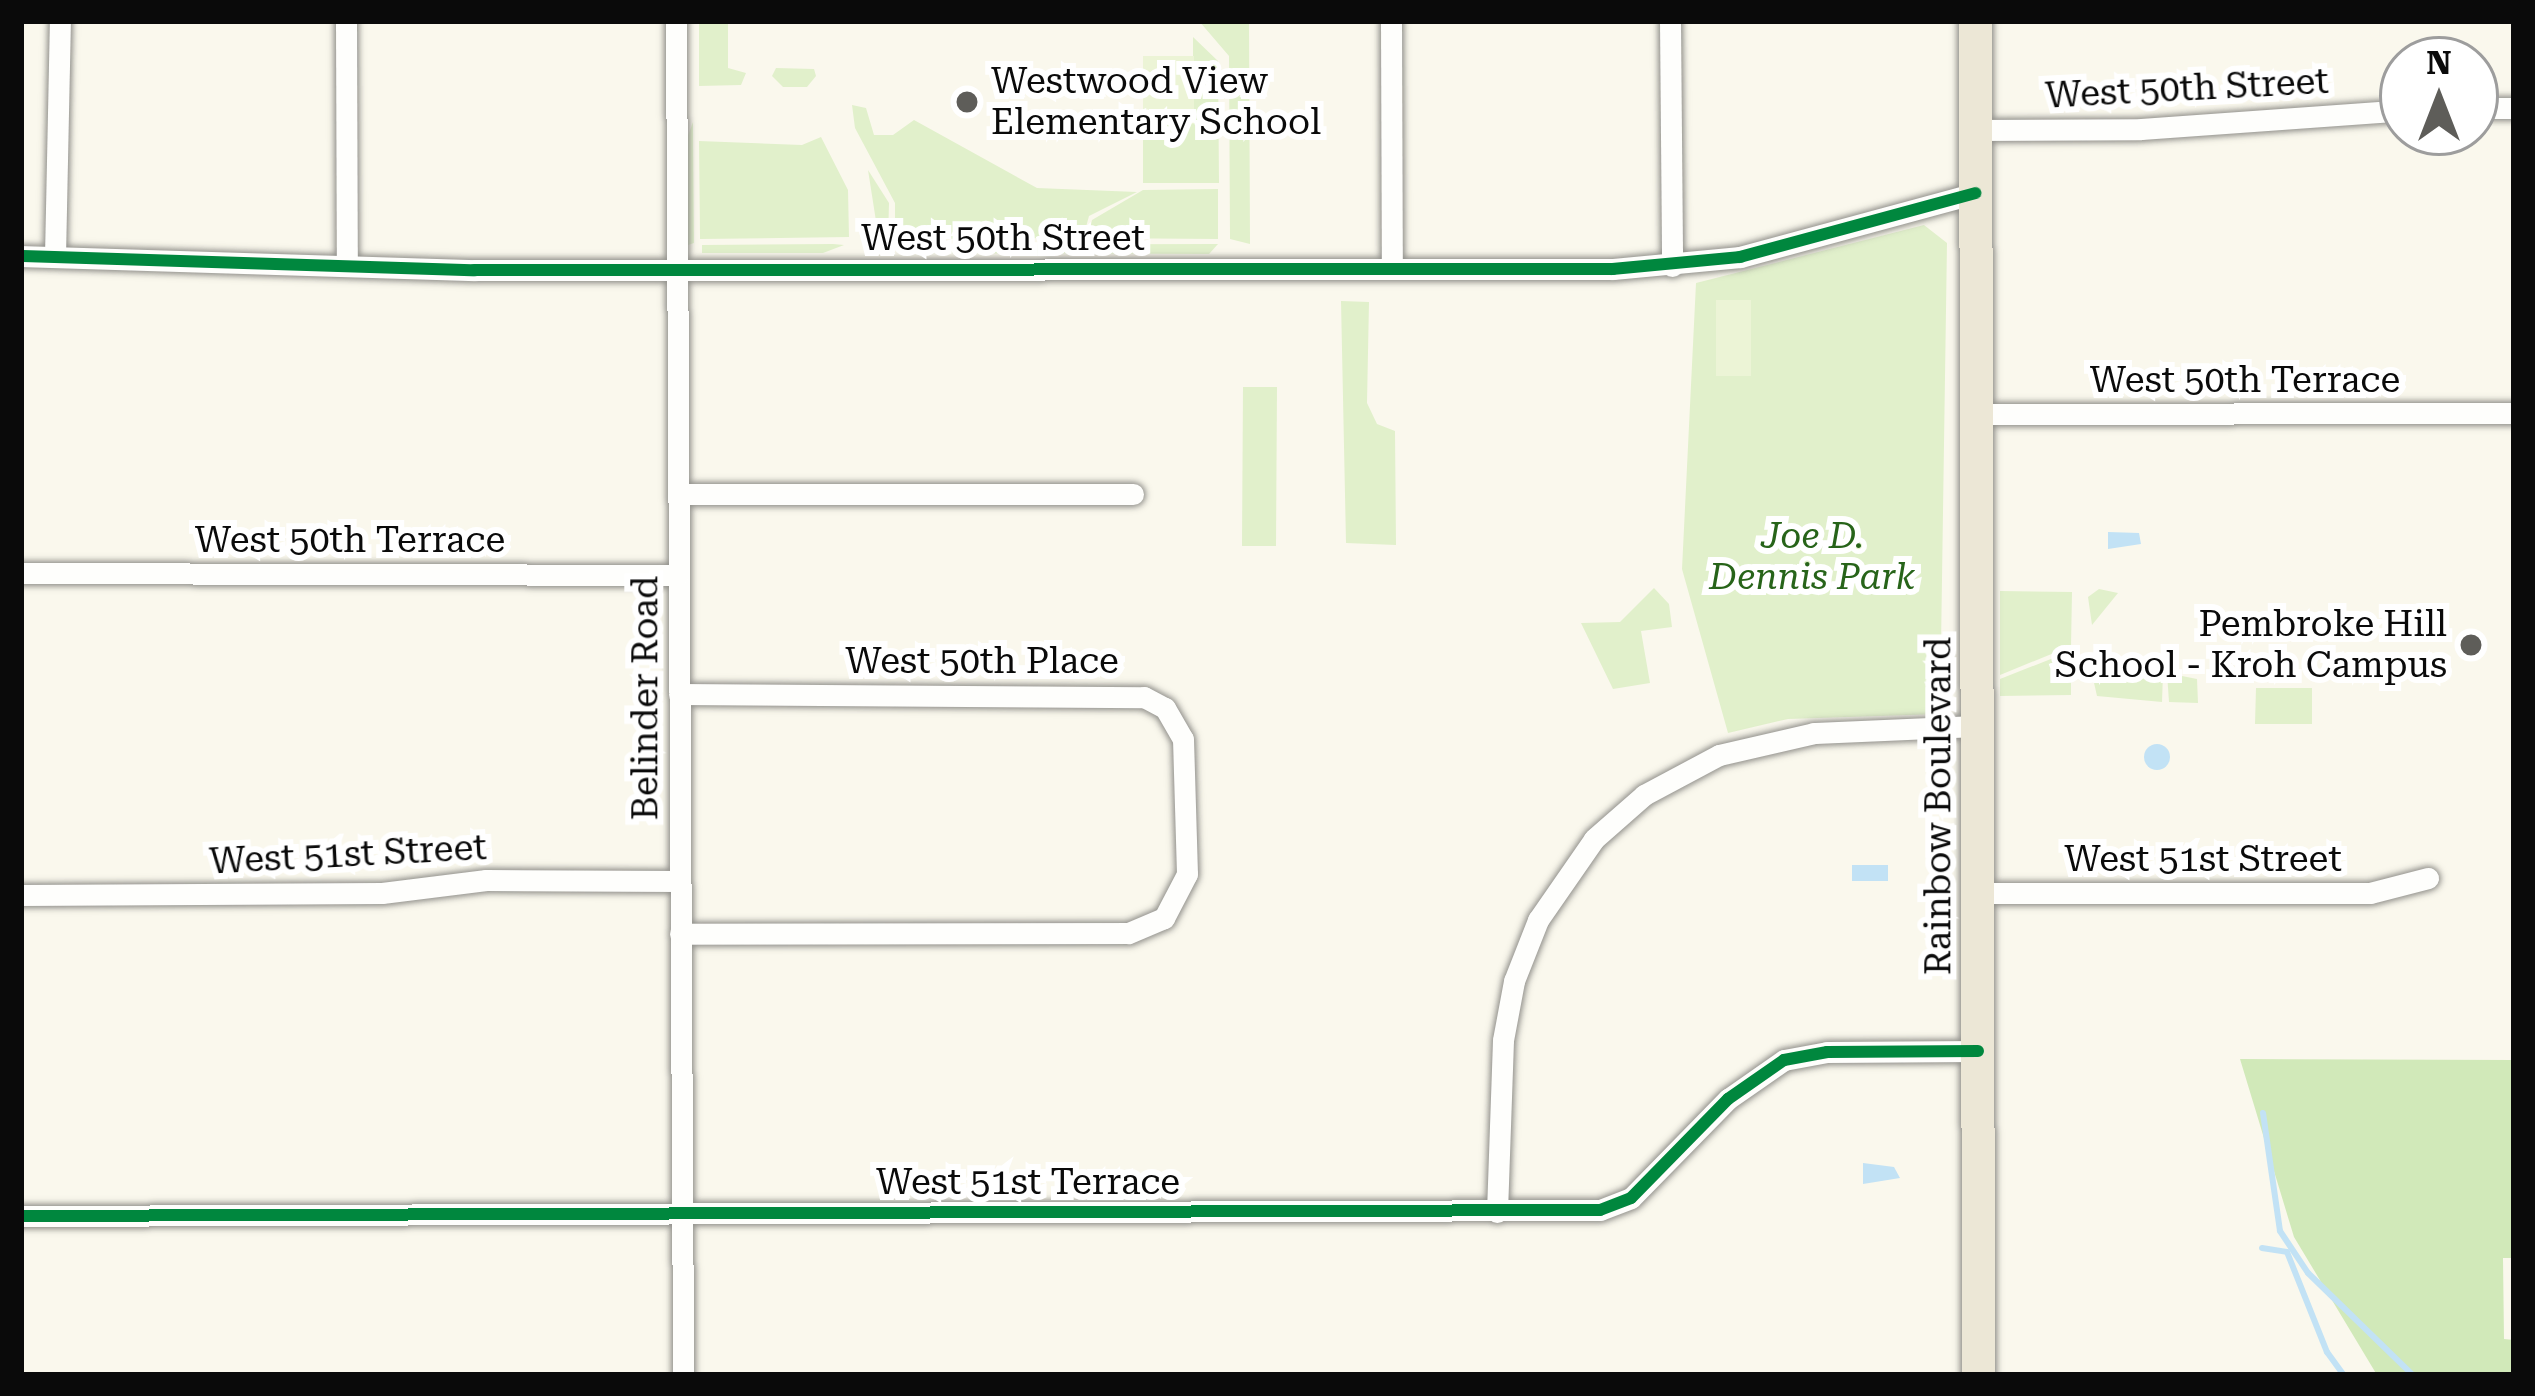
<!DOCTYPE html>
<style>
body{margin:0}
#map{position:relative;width:2535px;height:1396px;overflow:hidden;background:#faf8ed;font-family:"Roboto Serif",serif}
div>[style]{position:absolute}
.green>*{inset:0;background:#e1f0cb}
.forest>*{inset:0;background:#d1e9b9}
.pitch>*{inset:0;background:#ecf4d6}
.water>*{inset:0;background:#c2e2f5}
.round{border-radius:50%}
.stream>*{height:6px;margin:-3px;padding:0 3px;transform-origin:3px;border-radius:3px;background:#c2e2f5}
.roads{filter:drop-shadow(0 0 3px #92918c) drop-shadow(0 0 3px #92918c)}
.minor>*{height:21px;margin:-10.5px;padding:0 10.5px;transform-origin:10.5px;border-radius:10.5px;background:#fefefc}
.primary>*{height:33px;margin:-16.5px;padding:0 16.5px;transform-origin:16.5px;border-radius:16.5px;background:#ece7d6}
.cycleway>*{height:12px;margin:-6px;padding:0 6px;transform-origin:6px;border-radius:6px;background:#00873e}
.dots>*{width:33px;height:33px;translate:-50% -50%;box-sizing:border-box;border:6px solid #fff;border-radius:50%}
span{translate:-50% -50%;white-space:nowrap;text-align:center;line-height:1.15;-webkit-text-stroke:12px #fff;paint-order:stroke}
.poi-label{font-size:36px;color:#0a0a0a}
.left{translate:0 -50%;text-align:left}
.right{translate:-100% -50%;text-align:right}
.street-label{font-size:36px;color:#0a0a0a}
.park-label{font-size:36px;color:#276419;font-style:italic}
.frame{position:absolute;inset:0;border:24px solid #0a0a0a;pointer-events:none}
.north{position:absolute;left:2379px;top:36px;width:120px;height:120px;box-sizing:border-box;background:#fff;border:3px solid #9d9d9d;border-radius:50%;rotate:0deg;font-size:33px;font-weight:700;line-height:48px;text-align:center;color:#0a0a0a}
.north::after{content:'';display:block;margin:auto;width:42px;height:54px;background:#5e5d59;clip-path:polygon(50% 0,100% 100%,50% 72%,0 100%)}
</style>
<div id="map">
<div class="green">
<div style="clip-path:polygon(699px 21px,728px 21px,728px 68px,746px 73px,741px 85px,699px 86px)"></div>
<div style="clip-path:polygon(1199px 21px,1249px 21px,1250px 244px,1230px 239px,1229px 56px)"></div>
<div style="clip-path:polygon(1193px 37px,1218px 61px,1219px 183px,1143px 183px,1143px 124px,1193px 124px)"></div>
<div style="clip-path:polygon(776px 68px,814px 69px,816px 76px,807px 87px,783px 87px,772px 76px)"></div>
<div style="clip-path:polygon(852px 105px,866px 108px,874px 135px,893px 135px,914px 120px,1037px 188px,1137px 192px,1089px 216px,1083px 238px,895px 239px,895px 203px,855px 128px)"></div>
<div style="clip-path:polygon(693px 122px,694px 243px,688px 245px,686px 141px)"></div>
<div style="clip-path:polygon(821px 137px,848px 190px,849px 237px,700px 239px,699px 141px,802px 145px)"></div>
<div style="clip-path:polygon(868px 170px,889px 203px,888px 239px,878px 234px)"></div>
<div style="clip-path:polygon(1218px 189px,1218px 239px,1088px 238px,1092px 220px,1143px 190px)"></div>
<div style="clip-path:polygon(1924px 225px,1947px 243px,1940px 714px,1788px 719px,1728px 733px,1682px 569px,1696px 283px)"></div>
<div style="clip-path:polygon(1218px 244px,1209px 254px,903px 253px,884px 245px)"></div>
<div style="clip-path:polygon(702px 245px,833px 244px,844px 245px,823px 253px,702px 253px)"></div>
<div style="clip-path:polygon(1341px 301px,1369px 302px,1367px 403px,1377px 424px,1395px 431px,1396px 545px,1346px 543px)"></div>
<div style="clip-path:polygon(1243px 387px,1277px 387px,1276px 546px,1242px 546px)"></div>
<div style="clip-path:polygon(1654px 588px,1669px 604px,1672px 627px,1641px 631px,1650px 683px,1613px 689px,1581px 623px,1620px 622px)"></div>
<div style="clip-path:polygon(2099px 589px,2118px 593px,2092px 625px,2088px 597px)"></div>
<div style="clip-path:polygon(2000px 591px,2072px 592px,2071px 646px,2000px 675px)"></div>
<div style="clip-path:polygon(2071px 651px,2071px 695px,2000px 696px,2000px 679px)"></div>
<div style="clip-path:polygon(2119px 673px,2163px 673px,2162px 702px,2097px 696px,2092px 674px)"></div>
<div style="clip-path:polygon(2167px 673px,2197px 679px,2198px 703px,2169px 702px)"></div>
<div style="clip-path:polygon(2256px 688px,2312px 688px,2312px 724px,2255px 724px)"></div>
</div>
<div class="forest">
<div style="clip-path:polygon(2240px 1059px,2514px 1060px,2514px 1258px,2503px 1258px,2504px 1339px,2514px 1340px,2514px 1375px,2377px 1375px,2294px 1237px)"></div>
</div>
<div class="pitch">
<div style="clip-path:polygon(1143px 56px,1194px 56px,1194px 124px,1143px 124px)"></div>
<div style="clip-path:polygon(1716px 300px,1751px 300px,1751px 376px,1716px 376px)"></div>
</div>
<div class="water">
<div style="clip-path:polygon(2108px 532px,2139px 533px,2141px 544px,2108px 549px)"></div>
<div class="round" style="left:2144px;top:744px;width:26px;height:26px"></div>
<div style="clip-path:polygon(1852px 865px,1888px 865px,1888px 881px,1852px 881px)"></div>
<div style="clip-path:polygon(1863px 1163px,1894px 1167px,1900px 1178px,1863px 1184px)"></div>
</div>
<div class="stream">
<div style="left:2263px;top:1113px;width:119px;rotate:81.8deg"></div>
<div style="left:2280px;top:1231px;width:50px;rotate:56.3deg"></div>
<div style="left:2308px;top:1273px;width:146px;rotate:44.2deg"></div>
<div style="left:2262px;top:1248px;width:25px;rotate:9deg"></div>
<div style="left:2287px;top:1252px;width:108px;rotate:68.2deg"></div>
<div style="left:2327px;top:1352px;width:29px;rotate:54deg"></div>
</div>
<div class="roads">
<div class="minor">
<div style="left:346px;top:21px;width:245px;rotate:89.8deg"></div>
<div style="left:676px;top:21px;width:1354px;rotate:89.7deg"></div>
<div style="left:1391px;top:21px;width:248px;rotate:89.8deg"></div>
<div style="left:1670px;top:21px;width:245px;rotate:89.5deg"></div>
<div style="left:2475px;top:108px;width:39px"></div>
<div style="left:1975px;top:130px;width:166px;rotate:-0.3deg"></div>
<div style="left:2141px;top:129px;width:263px;rotate:-4.1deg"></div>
<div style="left:21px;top:256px;width:453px;rotate:1.8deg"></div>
<div style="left:474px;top:270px;width:1139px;rotate:-0.05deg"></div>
<div style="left:1613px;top:269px;width:128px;rotate:-5.4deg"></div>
<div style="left:1740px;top:257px;width:244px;rotate:-15.2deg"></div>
<div style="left:55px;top:256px;width:235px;rotate:-88.8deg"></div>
<div style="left:1976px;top:414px;width:538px;rotate:-0.11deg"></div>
<div style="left:678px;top:494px;width:455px"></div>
<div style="left:21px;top:573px;width:657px;rotate:0.17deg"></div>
<div style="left:679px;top:694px;width:465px;rotate:0.4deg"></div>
<div style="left:1144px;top:697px;width:24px;rotate:28deg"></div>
<div style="left:1165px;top:708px;width:36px;rotate:60deg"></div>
<div style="left:1183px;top:739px;width:135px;rotate:88.3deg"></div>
<div style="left:1187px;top:874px;width:50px;rotate:117.6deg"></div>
<div style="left:1164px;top:918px;width:39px;rotate:157deg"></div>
<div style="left:1128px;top:933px;width:448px;rotate:179.9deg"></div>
<div style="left:1977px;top:893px;width:393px"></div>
<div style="left:2370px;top:893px;width:60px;rotate:-14.5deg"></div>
<div style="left:21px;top:895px;width:361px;rotate:-0.3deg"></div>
<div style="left:382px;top:893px;width:105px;rotate:-7.1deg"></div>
<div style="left:486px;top:880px;width:192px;rotate:0.3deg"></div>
<div style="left:1497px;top:1212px;width:172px;rotate:-88deg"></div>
<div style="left:1503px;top:1040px;width:60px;rotate:-79.4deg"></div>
<div style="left:1514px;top:981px;width:66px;rotate:-68.5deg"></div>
<div style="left:1538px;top:920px;width:98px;rotate:-55.3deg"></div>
<div style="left:1594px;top:839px;width:67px;rotate:-41.3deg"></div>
<div style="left:1644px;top:795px;width:85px;rotate:-28.1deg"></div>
<div style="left:1719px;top:755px;width:98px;rotate:-13deg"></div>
<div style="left:1814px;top:733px;width:163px;rotate:-2.5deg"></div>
<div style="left:21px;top:1216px;width:1579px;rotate:-0.22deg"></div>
<div style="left:1600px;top:1210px;width:33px;rotate:-21deg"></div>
<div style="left:1631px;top:1198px;width:139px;rotate:-45.6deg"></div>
<div style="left:1728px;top:1099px;width:68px;rotate:-34.9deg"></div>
<div style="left:1784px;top:1060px;width:44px;rotate:-10.5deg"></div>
<div style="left:1827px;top:1052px;width:151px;rotate:-0.4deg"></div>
</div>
<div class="primary">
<div style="left:1975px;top:21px;width:1354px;rotate:89.87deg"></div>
</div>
</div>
<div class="cycleway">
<div style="left:21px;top:256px;width:453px;rotate:1.8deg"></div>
<div style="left:474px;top:270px;width:1139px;rotate:-0.05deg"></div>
<div style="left:1613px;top:269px;width:128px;rotate:-5.4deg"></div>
<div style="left:1740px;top:257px;width:244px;rotate:-15.2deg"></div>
<div style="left:21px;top:1216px;width:1579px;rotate:-0.22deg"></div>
<div style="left:1600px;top:1210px;width:33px;rotate:-21deg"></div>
<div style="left:1631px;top:1198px;width:139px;rotate:-45.6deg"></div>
<div style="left:1728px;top:1099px;width:68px;rotate:-34.9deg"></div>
<div style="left:1784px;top:1060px;width:44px;rotate:-10.5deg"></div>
<div style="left:1827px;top:1052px;width:151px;rotate:-0.4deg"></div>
</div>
<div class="dots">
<div style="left:967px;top:102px;background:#5e5d59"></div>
<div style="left:2471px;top:645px;background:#5e5d59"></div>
</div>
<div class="poi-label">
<span class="left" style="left:991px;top:102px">Westwood View<br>Elementary School</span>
<span class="right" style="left:2447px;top:645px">Pembroke Hill<br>School - Kroh Campus</span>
</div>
<div class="street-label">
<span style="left:2187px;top:89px;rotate:-3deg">West 50th Street</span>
<span style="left:1003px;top:239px">West 50th Street</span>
<span style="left:2245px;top:381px">West 50th Terrace</span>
<span style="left:350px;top:541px">West 50th Terrace</span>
<span style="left:982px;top:662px">West 50th Place</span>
<span style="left:646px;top:698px;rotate:-90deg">Belinder Road</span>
<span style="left:1939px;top:806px;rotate:-90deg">Rainbow Boulevard</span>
<span style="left:348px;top:855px;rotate:-3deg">West 51st Street</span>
<span style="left:2203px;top:860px">West 51st Street</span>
<span style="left:1028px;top:1183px">West 51st Terrace</span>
</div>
<div class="park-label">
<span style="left:1812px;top:557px">Joe D.<br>Dennis Park</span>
</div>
<div class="frame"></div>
<div class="north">N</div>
</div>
